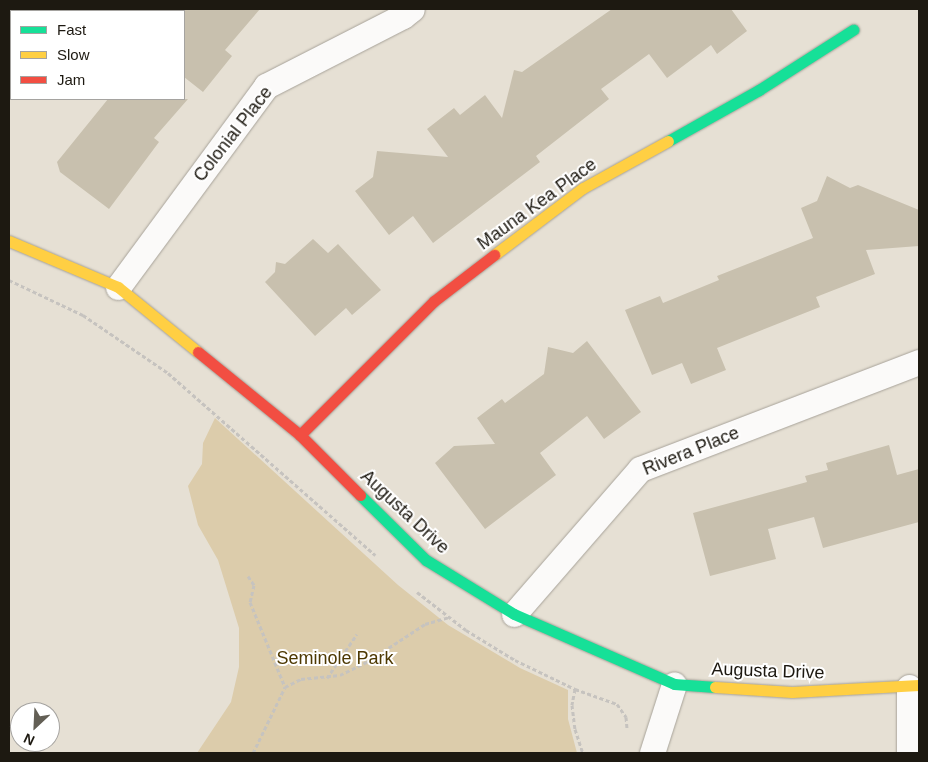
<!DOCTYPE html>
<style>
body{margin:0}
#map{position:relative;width:928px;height:762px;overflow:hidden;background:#e6e0d4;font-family:Arial,sans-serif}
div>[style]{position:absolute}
.green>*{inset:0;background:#dcccab}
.building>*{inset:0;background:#c8c0ae}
.path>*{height:3px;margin-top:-1.5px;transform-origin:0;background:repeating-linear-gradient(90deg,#c6c3bf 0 4px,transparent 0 6.5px)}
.roads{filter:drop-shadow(0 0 1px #a7a299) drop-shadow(0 0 1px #a7a299)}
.street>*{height:25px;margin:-12.5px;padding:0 12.5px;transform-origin:12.5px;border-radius:12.5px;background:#fbfaf9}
.fast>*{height:11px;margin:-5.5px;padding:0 5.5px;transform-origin:5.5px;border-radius:5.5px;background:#16e098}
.slow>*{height:11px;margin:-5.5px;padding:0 5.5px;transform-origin:5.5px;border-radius:5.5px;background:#ffcf43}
.jam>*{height:11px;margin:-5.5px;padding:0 5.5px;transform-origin:5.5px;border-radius:5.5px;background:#f24e42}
span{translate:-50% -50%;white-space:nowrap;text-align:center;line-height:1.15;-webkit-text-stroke:4px #fff;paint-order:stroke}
.street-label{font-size:18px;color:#1d1911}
.park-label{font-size:18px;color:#4d3802}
.frame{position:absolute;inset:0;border:10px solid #1d1911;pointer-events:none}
.legend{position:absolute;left:10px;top:10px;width:175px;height:90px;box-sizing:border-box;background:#fff;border:1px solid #a5a3a0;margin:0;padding:6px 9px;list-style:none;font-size:15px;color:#1d1911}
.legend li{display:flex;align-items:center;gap:10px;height:25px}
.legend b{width:25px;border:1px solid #a5a3a0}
.north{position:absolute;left:10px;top:702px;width:50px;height:50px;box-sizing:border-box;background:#fff;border:1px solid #a5a3a0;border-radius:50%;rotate:205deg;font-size:14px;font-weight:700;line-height:20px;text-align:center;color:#1d1911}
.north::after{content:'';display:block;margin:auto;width:18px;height:22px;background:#635f55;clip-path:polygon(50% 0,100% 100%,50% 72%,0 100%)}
</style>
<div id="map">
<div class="green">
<div style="clip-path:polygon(215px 418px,398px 585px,448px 625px,520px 668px,568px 690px,568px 719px,577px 753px,197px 753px,231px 702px,239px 667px,239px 628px,218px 560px,198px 525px,188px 486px,202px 464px,203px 443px)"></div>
</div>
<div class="building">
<div style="clip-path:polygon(184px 9px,260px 9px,225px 50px,232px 56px,203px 92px,184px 77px)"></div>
<div style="clip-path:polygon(612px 9px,731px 9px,747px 31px,717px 54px,711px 45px,667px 78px,649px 54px,601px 89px,609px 99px,536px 156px,540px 162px,433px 243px,413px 216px,389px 235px,355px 191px,373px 177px,377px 151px,448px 157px,427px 129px,454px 108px,460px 115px,485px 95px,502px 118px,514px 70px,522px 72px)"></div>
<div style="clip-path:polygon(108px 99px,188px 99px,154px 138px,159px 142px,109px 209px,60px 172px,57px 162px)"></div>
<div style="clip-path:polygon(827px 176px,850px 188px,858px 185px,919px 210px,919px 246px,866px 250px,875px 274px,816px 297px,820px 307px,717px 348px,726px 370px,691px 384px,682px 363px,652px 375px,625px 310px,660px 296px,663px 303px,719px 280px,717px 276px,813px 238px,801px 208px,817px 201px)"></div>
<div style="clip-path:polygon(313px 239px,328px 253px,338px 244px,381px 290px,352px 315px,346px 308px,315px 336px,265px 282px,275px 272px,276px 262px,285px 264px)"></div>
<div style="clip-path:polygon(587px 341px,641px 412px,604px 439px,587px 416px,540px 453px,556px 475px,485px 529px,435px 463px,454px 446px,495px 444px,477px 418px,502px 399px,505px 403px,544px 374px,548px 347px,573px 353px)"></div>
<div style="clip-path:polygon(889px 445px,897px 475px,919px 469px,919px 522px,823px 548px,814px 517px,768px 529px,776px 559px,710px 576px,693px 513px,807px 482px,805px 476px,828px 470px,826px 463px)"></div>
</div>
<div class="path">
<div style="left:9px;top:280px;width:82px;rotate:25.3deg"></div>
<div style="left:83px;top:315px;width:103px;rotate:34.3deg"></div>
<div style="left:168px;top:373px;width:276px;rotate:41.3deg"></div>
<div style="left:248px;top:576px;width:11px;rotate:56deg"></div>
<div style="left:254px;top:585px;width:17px;rotate:103deg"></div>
<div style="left:250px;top:602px;width:92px;rotate:67.6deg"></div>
<div style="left:417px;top:592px;width:62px;rotate:37.8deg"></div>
<div style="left:466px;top:630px;width:57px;rotate:31.5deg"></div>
<div style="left:515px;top:660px;width:67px;rotate:25.8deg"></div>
<div style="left:575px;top:689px;width:45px;rotate:19.7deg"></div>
<div style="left:617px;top:704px;width:16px;rotate:55deg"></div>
<div style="left:626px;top:717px;width:12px;rotate:85deg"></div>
<div style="left:327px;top:678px;width:53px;rotate:-55.7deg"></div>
<div style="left:575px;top:689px;width:16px;rotate:101deg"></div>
<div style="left:572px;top:705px;width:24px;rotate:83deg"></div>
<div style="left:575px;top:729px;width:25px;rotate:72deg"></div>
<div style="left:253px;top:753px;width:73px;rotate:-64.1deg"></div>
<div style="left:285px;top:687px;width:18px;rotate:-27deg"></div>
<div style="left:301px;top:679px;width:39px;rotate:-6deg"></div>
<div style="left:340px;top:675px;width:30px;rotate:-26deg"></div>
<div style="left:367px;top:662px;width:69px;rotate:-33.2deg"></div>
<div style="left:425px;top:624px;width:25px;rotate:-16deg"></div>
</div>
<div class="roads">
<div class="street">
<div style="left:9px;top:16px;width:4px;rotate:-63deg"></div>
<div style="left:118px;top:287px;width:250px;rotate:-53.6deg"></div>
<div style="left:266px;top:86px;width:154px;rotate:-27.1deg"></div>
<div style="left:403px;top:16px;width:11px;rotate:-38deg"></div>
<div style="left:514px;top:614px;width:192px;rotate:-49deg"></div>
<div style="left:640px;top:469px;width:299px;rotate:-21deg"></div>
<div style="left:652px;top:753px;width:72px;rotate:-72.3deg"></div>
<div style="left:909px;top:753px;width:66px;rotate:-90deg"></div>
</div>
<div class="fast">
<div style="left:668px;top:141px;width:104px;rotate:-29.3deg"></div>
<div style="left:759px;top:90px;width:112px;rotate:-32.6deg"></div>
<div style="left:360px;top:495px;width:93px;rotate:44.6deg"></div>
<div style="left:426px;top:560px;width:103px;rotate:31.5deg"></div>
<div style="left:514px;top:614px;width:175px;rotate:23.6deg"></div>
<div style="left:674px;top:684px;width:41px;rotate:4.2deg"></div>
</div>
<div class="slow">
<div style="left:9px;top:241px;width:118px;rotate:22.9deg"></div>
<div style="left:118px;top:287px;width:103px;rotate:39.1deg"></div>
<div style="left:494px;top:255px;width:111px;rotate:-37deg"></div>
<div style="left:583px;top:188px;width:97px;rotate:-28.9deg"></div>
<div style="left:715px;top:687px;width:77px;rotate:3.7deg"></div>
<div style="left:792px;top:692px;width:127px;rotate:-3.2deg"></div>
</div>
<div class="jam">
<div style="left:198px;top:352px;width:132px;rotate:39.1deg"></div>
<div style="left:300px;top:435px;width:85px;rotate:45deg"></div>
<div style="left:300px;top:435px;width:190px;rotate:-45deg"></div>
<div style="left:434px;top:301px;width:76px;rotate:-37.5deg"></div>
</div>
</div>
<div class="street-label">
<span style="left:233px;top:134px;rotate:-52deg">Colonial Place</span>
<span style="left:537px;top:204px;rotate:-36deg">Mauna Kea Place</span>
<span style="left:691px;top:451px;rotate:-22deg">Rivera Place</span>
<span style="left:405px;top:512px;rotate:43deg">Augusta Drive</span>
<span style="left:768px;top:671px;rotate:2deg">Augusta Drive</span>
</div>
<div class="park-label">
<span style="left:335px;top:658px">Seminole Park</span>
</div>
<div class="frame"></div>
<ul class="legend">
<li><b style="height:6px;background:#16e098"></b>Fast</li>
<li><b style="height:6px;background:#ffcf43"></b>Slow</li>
<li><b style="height:6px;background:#f24e42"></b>Jam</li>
</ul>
<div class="north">N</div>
</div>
